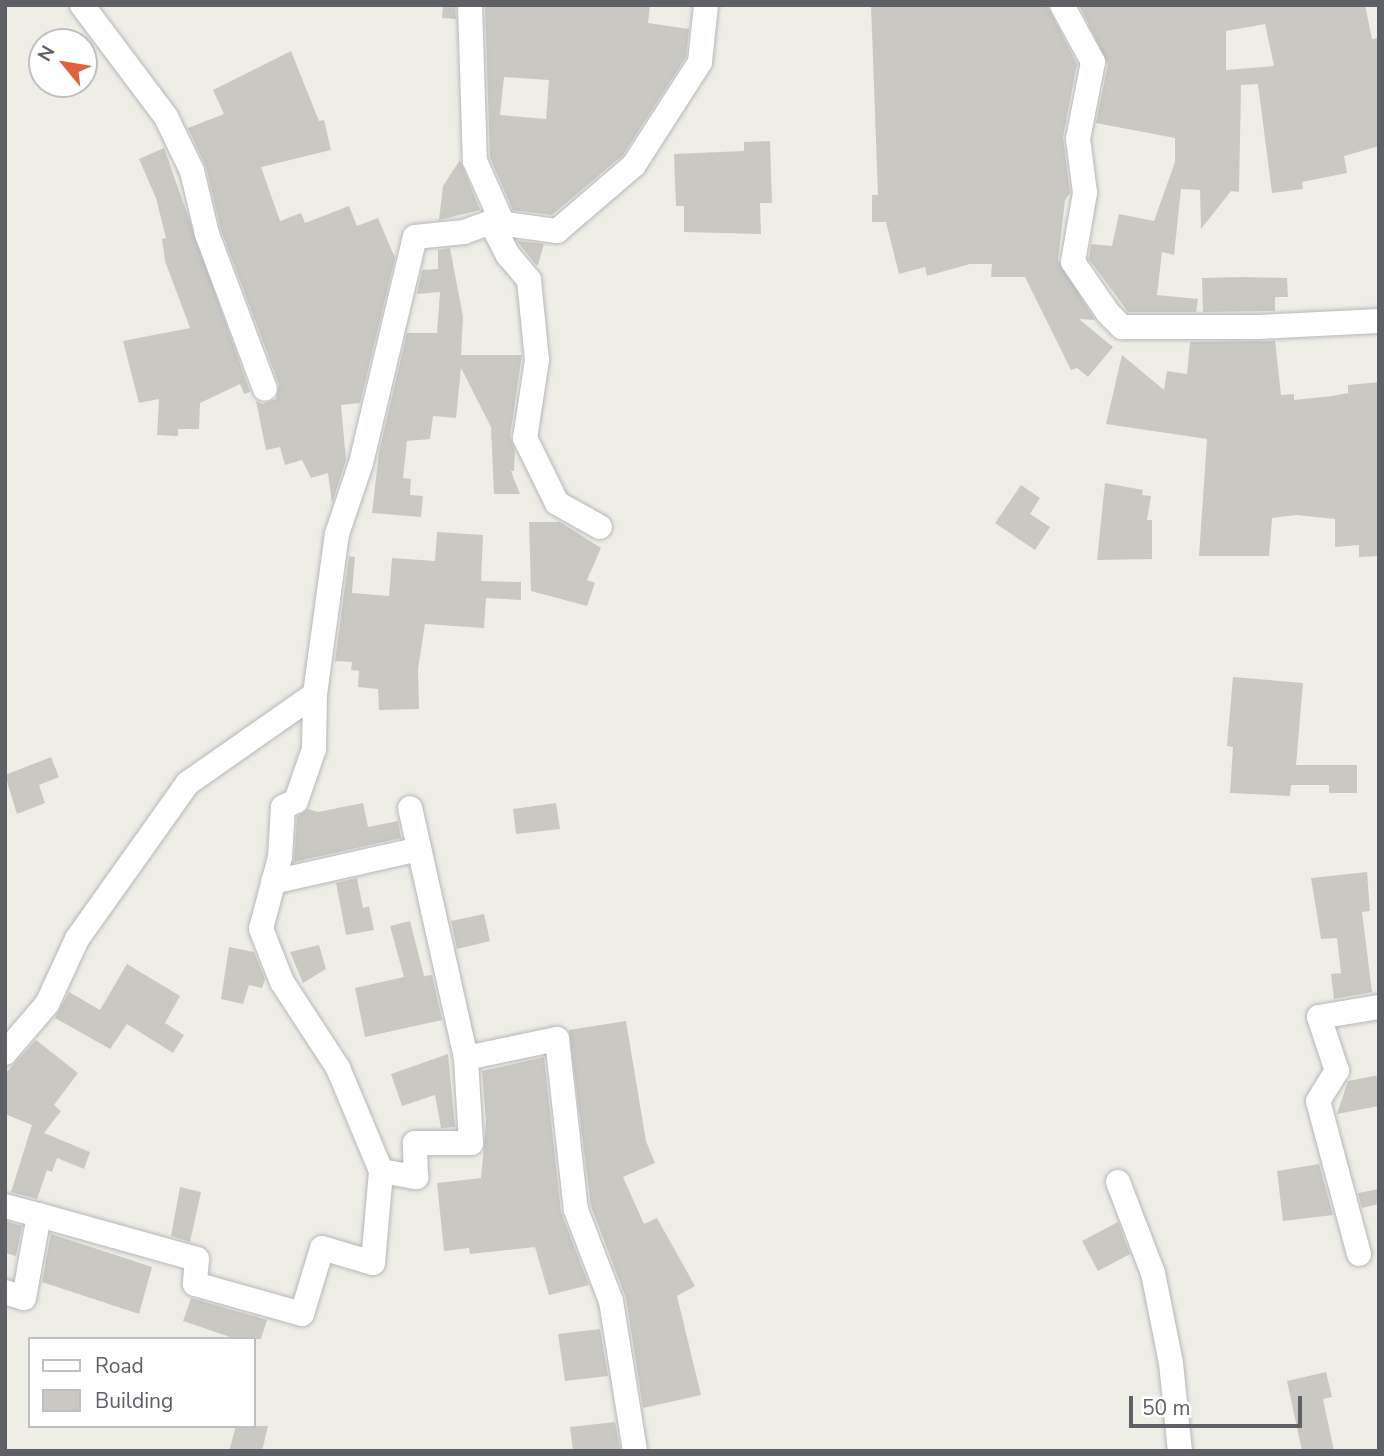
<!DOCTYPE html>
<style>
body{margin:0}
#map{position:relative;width:1384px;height:1456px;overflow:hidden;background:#efeee6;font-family:"Nunito Sans",sans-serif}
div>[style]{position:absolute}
.building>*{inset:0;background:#cac8c2}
.roads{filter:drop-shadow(0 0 2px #b6b7bc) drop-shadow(0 0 2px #b6b7bc)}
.street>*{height:24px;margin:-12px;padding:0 12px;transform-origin:12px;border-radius:12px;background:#fff}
span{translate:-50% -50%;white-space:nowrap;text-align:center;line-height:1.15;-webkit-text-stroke:7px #fff;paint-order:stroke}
.frame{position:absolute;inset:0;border:7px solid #5e6065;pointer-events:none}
.legend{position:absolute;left:28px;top:1337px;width:228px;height:91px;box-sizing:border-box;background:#fff;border:2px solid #bfbfc1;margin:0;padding:9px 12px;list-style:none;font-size:21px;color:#5e6065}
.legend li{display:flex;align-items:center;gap:14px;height:35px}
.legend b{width:35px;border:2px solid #bfbfc1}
.north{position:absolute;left:28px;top:28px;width:70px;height:70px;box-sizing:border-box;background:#fff;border:2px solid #bfbfc1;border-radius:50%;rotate:300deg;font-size:19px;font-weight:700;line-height:28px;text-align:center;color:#5e6065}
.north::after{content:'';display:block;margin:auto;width:24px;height:32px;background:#dd623e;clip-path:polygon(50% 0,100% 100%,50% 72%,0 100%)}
.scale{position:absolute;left:1129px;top:1396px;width:173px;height:32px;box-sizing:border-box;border:4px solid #5e6065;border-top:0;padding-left:9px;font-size:21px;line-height:24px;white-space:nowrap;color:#5e6065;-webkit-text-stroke:5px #fff;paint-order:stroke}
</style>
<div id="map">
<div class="building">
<div style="clip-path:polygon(443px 5px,455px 5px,456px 19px,442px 18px)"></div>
<div style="clip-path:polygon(evenodd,485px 5px,650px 5px,648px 23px,689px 29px,686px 57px,623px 155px,552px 215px,513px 210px,490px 158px,485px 5px,504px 77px,549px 80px,546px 119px,500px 115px,504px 77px)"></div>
<div style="clip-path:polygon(871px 5px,1047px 5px,1077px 64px,1063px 137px,1070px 193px,1065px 200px,1058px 260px,1095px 320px,1079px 319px,1113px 347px,1088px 377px,1077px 368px,1071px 370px,1025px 277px,991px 277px,992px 264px,970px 264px,927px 276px,925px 267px,899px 274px,886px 222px,872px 222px,872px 195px,878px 195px)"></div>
<div style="clip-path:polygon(evenodd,1079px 5px,1365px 5px,1372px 39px,1379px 38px,1379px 146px,1344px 156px,1347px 173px,1302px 182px,1303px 189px,1272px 193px,1258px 84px,1241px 85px,1239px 192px,1231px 191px,1201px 229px,1200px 190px,1181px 189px,1174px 255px,1162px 252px,1157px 295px,1198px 299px,1196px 312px,1128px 312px,1089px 259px,1091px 244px,1112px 246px,1119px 214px,1154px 221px,1175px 162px,1175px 138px,1096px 123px,1108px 64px,1079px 5px,1265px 24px,1274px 66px,1226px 70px,1226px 31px,1265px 24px)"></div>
<div style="clip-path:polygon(291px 51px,319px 121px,324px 120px,331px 150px,261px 167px,280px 221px,301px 213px,305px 223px,349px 206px,357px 226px,378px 218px,395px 258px,360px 403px,341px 405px,346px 460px,332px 503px,328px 473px,311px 478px,302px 460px,285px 465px,280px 447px,266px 450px,256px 401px,263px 404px,276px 399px,279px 384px,221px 230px,206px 167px,188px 128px,224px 114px,213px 90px)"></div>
<div style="clip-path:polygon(770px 141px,772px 203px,760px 203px,761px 234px,684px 232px,684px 206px,676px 206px,674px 154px,744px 151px,744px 142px)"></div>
<div style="clip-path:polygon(164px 148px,250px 392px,244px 394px,240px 384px,200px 403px,199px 429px,178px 429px,178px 436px,157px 435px,159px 399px,139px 403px,123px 341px,190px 328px,165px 261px,162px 239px,166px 238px,156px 198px,139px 159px)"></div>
<div style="clip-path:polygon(460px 160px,480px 210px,439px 220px,443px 186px)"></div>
<div style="clip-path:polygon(517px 241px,544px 244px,538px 265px,536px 265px)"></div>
<div style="clip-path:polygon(450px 248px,463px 317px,461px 355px,522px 355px,510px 436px,515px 451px,514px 471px,511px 471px,520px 494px,494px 494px,491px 427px,461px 368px,456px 418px,433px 416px,430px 439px,407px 441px,403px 478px,411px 479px,410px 495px,423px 496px,421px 517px,372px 513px,379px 452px,407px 333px,437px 333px,440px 292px,417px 294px,422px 270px,438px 269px,438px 250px)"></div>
<div style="clip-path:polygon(1243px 277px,1287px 278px,1288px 297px,1275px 297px,1275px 311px,1203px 312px,1202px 278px)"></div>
<div style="clip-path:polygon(1275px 341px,1281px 395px,1294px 394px,1294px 400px,1332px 396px,1348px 393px,1348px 385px,1379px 382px,1379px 556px,1359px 557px,1359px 545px,1335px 547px,1335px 519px,1296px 515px,1272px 518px,1269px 556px,1199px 556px,1207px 439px,1106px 424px,1122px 355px,1164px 390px,1167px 371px,1187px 374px,1190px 342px)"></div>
<div style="clip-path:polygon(1105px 483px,1143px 490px,1142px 495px,1151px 496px,1147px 520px,1152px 520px,1152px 559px,1097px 560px)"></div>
<div style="clip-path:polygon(1021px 485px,1040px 498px,1030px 514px,1050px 527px,1035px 550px,995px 523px)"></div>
<div style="clip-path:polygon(529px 522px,560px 522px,601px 548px,587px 580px,595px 583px,587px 606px,531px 591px)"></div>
<div style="clip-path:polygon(437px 532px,483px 535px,481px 581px,521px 582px,521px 600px,486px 598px,484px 628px,425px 624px,418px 669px,419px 709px,379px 710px,378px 689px,358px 687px,359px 671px,351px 670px,352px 662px,335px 661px,349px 556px,355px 557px,352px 593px,389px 596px,392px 558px,435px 561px)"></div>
<div style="clip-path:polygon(1233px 677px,1303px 683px,1296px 765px,1357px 765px,1357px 793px,1329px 793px,1329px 785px,1291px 785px,1290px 796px,1230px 793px,1233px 747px,1227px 746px)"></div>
<div style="clip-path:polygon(51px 757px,59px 777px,39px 785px,45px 803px,17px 814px,5px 775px)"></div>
<div style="clip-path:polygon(363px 803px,368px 827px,398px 821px,401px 838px,294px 862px,297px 817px,308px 809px,318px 812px)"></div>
<div style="clip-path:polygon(556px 803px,560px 829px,516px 834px,513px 809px)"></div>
<div style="clip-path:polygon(1367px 872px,1370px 911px,1362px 912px,1372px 992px,1334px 999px,1331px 974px,1341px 973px,1337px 938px,1321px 939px,1311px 878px)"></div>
<div style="clip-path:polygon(357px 878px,363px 908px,369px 906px,374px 930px,346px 935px,336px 883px)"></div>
<div style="clip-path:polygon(484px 914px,490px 941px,457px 949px,451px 921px)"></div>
<div style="clip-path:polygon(410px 921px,424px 976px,432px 975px,442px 1020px,365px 1037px,355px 988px,404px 977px,390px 926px)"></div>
<div style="clip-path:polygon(319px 945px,326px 969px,303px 983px,290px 952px)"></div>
<div style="clip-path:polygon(229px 947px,254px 952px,265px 979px,262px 988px,249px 985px,243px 1004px,221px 999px)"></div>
<div style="clip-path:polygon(127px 964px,180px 996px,165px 1023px,184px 1035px,173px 1053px,127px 1024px,110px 1049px,55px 1018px,69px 992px,100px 1010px)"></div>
<div style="clip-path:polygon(626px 1021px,646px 1141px,655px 1163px,623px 1177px,644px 1224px,657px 1218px,695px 1286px,677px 1296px,701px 1395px,643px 1408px,626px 1298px,591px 1206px,569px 1030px)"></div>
<div style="clip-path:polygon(36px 1040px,78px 1073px,54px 1105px,61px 1111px,44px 1133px,90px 1152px,84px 1169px,57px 1158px,52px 1172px,47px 1170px,37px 1199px,11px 1192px,32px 1125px,5px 1114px,5px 1074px)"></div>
<div style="clip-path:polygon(448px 1054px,455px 1127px,441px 1128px,435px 1095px,402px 1106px,391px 1074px)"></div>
<div style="clip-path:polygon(544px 1057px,561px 1212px,589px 1285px,549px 1295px,535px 1247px,470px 1254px,469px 1248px,444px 1251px,437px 1183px,481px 1178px,486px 1122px,482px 1071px)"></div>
<div style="clip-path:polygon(1379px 1075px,1379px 1106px,1337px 1114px,1348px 1081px)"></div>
<div style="clip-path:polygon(1319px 1164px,1333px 1215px,1283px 1221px,1277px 1171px)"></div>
<div style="clip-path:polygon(180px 1187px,201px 1192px,190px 1242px,171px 1236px)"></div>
<div style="clip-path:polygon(1379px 1189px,1379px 1204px,1362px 1208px,1358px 1193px)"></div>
<div style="clip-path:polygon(5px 1221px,22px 1226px,16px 1256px,5px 1253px)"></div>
<div style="clip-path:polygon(1118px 1222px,1130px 1254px,1098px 1271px,1082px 1241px)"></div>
<div style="clip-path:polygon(51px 1234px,152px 1267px,139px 1314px,42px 1282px)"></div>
<div style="clip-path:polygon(191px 1298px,267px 1320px,261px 1339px,236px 1339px,183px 1321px)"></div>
<div style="clip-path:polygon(600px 1329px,608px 1376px,565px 1381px,558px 1334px)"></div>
<div style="clip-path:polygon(1326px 1372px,1332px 1397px,1323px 1399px,1334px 1451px,1302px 1451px,1287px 1381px)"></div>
<div style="clip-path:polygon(615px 1422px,620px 1449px,573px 1451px,570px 1427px)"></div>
<div style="clip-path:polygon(236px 1426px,268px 1426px,262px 1451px,229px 1451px)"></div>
</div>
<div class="roads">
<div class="street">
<div style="left:82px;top:5px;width:140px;rotate:53.1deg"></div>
<div style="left:166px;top:117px;width:60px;rotate:64.3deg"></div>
<div style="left:192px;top:171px;width:65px;rotate:76.6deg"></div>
<div style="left:207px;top:234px;width:165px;rotate:69.5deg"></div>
<div style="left:470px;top:5px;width:156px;rotate:88.2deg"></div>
<div style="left:475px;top:161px;width:67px;rotate:66.1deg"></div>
<div style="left:1062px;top:5px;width:65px;rotate:61.5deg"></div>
<div style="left:1093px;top:62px;width:78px;rotate:101deg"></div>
<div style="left:1078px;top:139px;width:54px;rotate:82.6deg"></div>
<div style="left:1085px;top:193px;width:70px;rotate:99.9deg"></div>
<div style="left:1073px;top:262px;width:62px;rotate:55.5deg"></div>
<div style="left:1108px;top:313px;width:20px;rotate:45deg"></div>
<div style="left:1122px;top:327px;width:136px"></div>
<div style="left:1258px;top:327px;width:121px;rotate:-2.8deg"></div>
<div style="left:491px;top:222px;width:37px;rotate:63deg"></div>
<div style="left:508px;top:255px;width:33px;rotate:50deg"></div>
<div style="left:529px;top:280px;width:80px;rotate:84.3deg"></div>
<div style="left:537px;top:360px;width:79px;rotate:98.7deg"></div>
<div style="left:525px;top:438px;width:72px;rotate:63.8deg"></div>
<div style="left:557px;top:503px;width:49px;rotate:29.2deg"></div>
<div style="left:315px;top:694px;width:55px;rotate:91deg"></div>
<div style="left:314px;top:749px;width:55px;rotate:109.1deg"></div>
<div style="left:296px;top:801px;width:14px;rotate:155deg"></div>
<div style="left:283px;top:807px;width:50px;rotate:93.4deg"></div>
<div style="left:280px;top:857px;width:74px;rotate:104.8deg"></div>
<div style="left:261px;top:929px;width:57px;rotate:68.4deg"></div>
<div style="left:282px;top:982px;width:103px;rotate:56.9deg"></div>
<div style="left:338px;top:1068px;width:112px;rotate:67.3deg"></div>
<div style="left:273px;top:882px;width:150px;rotate:-12.7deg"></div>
<div style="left:5px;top:1053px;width:65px;rotate:-49.4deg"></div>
<div style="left:47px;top:1004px;width:72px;rotate:-65.2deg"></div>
<div style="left:77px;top:939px;width:191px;rotate:-54.6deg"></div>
<div style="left:188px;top:783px;width:155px;rotate:-35deg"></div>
<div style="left:315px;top:694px;width:162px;rotate:-82.2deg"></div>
<div style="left:337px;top:534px;width:75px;rotate:-71.3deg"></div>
<div style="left:361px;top:463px;width:232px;rotate:-76.6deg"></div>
<div style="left:415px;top:237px;width:49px;rotate:-5.8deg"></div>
<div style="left:464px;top:232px;width:29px;rotate:-20deg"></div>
<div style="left:491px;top:222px;width:67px;rotate:7.8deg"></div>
<div style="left:557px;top:231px;width:101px;rotate:-40.6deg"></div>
<div style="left:634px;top:165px;width:122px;rotate:-57.3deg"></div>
<div style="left:700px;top:62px;width:57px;rotate:-84deg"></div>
<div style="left:466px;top:1058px;width:93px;rotate:-11.8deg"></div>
<div style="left:557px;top:1039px;width:172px;rotate:83.7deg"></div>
<div style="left:576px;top:1210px;width:97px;rotate:69deg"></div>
<div style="left:611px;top:1301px;width:152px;rotate:80.9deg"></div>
<div style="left:1118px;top:1182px;width:97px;rotate:69deg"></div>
<div style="left:1153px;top:1273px;width:92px;rotate:78.7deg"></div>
<div style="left:1171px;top:1363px;width:88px;rotate:84.2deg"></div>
<div style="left:5px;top:1206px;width:35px;rotate:15deg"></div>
<div style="left:1359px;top:1254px;width:158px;rotate:-105deg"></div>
<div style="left:1318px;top:1101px;width:36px;rotate:-58deg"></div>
<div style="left:1337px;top:1071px;width:57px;rotate:-108.4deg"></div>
<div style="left:1319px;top:1017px;width:61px;rotate:-9.5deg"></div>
<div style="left:5px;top:1292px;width:20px;rotate:18deg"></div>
<div style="left:24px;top:1298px;width:84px;rotate:-79.8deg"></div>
<div style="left:39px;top:1215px;width:164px;rotate:15.6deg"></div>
<div style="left:197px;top:1259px;width:25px;rotate:95deg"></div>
<div style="left:195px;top:1284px;width:111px;rotate:15.7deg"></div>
<div style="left:302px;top:1314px;width:69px;rotate:-73.1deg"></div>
<div style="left:322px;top:1248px;width:53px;rotate:16.4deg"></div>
<div style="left:373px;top:1263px;width:92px;rotate:-85deg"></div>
<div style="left:381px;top:1171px;width:36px;rotate:10deg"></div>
<div style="left:416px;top:1177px;width:34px;rotate:-92deg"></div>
<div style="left:415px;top:1143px;width:56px"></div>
<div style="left:471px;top:1143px;width:85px;rotate:-93.4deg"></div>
<div style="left:466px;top:1058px;width:256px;rotate:-102.6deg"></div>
</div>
</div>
<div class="frame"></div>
<ul class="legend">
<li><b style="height:9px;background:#fff"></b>Road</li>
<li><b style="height:19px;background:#cac8c2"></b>Building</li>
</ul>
<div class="north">N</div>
<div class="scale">50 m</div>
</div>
